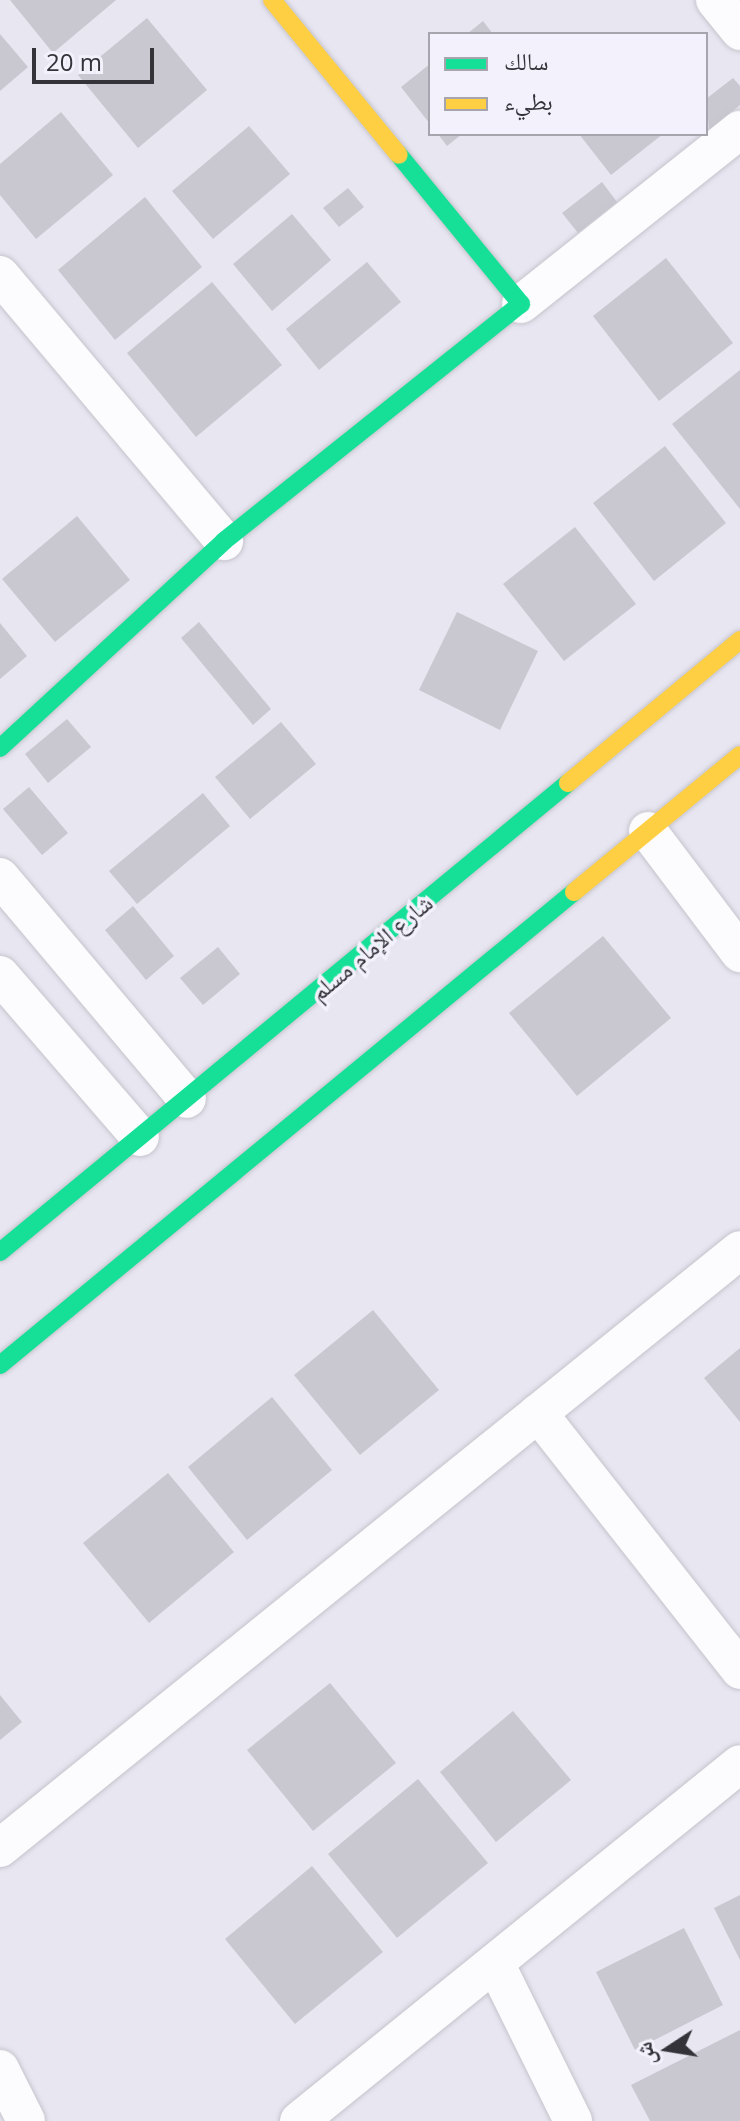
<!DOCTYPE html>
<meta charset="utf-8">
<style>
body{margin:0}
#map{position:relative;width:740px;height:2121px;overflow:hidden;background:#e8e6f1;font-family:"Open Sans","Noto Naskh Arabic",sans-serif}
div>[style]{position:absolute}
.building>*{inset:0;background:#c9c8d0}
.roads{filter:drop-shadow(0 0 2px #c5c4cc) drop-shadow(0 0 2px #c5c4cc)}
.street>*{height:38px;margin:-19px;padding:0 19px;transform-origin:19px;border-radius:19px;background:#fcfbfd}
.fast>*{height:18px;margin:-9px;padding:0 9px;transform-origin:9px;border-radius:9px;background:#16e098}
.slow>*{height:18px;margin:-9px;padding:0 9px;transform-origin:9px;border-radius:9px;background:#ffcf43}
span{translate:-50% -50%;white-space:nowrap;text-align:center;line-height:1.15;-webkit-text-stroke:7px #f2f1fc;paint-order:stroke}
.street-label{font-size:24px;color:#34333a}
.legend{position:absolute;left:428px;top:32px;width:280px;height:104px;box-sizing:border-box;background:#f2f1fc;border:2px solid #a6a5ae;margin:0;padding:10px 14px;list-style:none;font-size:24px;color:#34333a}
.legend li{display:flex;align-items:center;gap:16px;height:40px}
.legend b{width:40px;border:2px solid #a6a5ae}
.north{position:absolute;left:628px;top:2009px;width:80px;height:80px;-webkit-text-stroke:6px #f2f1fc;paint-order:stroke;rotate:258deg;font-size:22px;font-weight:700;line-height:32px;text-align:center;color:#34333a}
.north::after{content:'';display:block;margin:auto;width:28px;height:36px;background:#34333a;clip-path:polygon(50% 0,100% 100%,50% 72%,0 100%)}
.scale{position:absolute;left:32px;top:48px;width:122px;height:36px;box-sizing:border-box;border:4px solid #34333a;border-top:0;padding-left:10px;font-size:24px;line-height:28px;white-space:nowrap;color:#34333a;-webkit-text-stroke:6px #f2f1fc;paint-order:stroke}
</style>
<div id="map">
<div class="building">
<div style="clip-path:polygon(10px 0,116px 0,53px 53px)"></div>
<div style="clip-path:polygon(147px 18px,207px 90px,138px 148px,78px 75px)"></div>
<div style="clip-path:polygon(483px 21px,493px 34px,467px 34px)"></div>
<div style="clip-path:polygon(0 34px,28px 67px,0 91px)"></div>
<div style="clip-path:polygon(430px 64px,430px 124px,401px 87px)"></div>
<div style="clip-path:polygon(733px 78px,740px 86px,740px 105px,709px 130px,706px 99px)"></div>
<div style="clip-path:polygon(61px 112px,113px 175px,36px 239px,0 195px,0 164px)"></div>
<div style="clip-path:polygon(249px 126px,290px 174px,213px 239px,172px 191px)"></div>
<div style="clip-path:polygon(438px 134px,462px 134px,447px 146px)"></div>
<div style="clip-path:polygon(579px 134px,663px 134px,611px 175px)"></div>
<div style="clip-path:polygon(602px 182px,617px 202px,578px 233px,562px 213px)"></div>
<div style="clip-path:polygon(348px 188px,364px 207px,339px 227px,323px 208px)"></div>
<div style="clip-path:polygon(145px 197px,202px 267px,115px 340px,58px 270px)"></div>
<div style="clip-path:polygon(292px 214px,331px 260px,272px 311px,233px 264px)"></div>
<div style="clip-path:polygon(666px 258px,733px 343px,659px 401px,593px 316px)"></div>
<div style="clip-path:polygon(367px 262px,401px 302px,319px 370px,286px 329px)"></div>
<div style="clip-path:polygon(212px 282px,282px 365px,196px 437px,127px 353px)"></div>
<div style="clip-path:polygon(740px 370px,740px 509px,672px 424px)"></div>
<div style="clip-path:polygon(665px 446px,726px 523px,654px 581px,593px 503px)"></div>
<div style="clip-path:polygon(77px 516px,130px 580px,55px 642px,2px 579px)"></div>
<div style="clip-path:polygon(575px 527px,636px 604px,564px 661px,503px 584px)"></div>
<div style="clip-path:polygon(457px 612px,538px 651px,500px 730px,419px 690px)"></div>
<div style="clip-path:polygon(199px 622px,271px 709px,253px 725px,181px 638px)"></div>
<div style="clip-path:polygon(0 623px,27px 656px,0 679px)"></div>
<div style="clip-path:polygon(67px 719px,91px 747px,48px 783px,25px 754px)"></div>
<div style="clip-path:polygon(281px 722px,316px 764px,250px 819px,215px 777px)"></div>
<div style="clip-path:polygon(29px 787px,68px 833px,42px 855px,3px 809px)"></div>
<div style="clip-path:polygon(203px 793px,230px 826px,137px 904px,109px 871px)"></div>
<div style="clip-path:polygon(133px 906px,174px 956px,146px 980px,105px 930px)"></div>
<div style="clip-path:polygon(603px 936px,671px 1018px,577px 1096px,509px 1013px)"></div>
<div style="clip-path:polygon(218px 947px,240px 974px,203px 1005px,180px 978px)"></div>
<div style="clip-path:polygon(373px 1310px,439px 1390px,360px 1455px,294px 1375px)"></div>
<div style="clip-path:polygon(740px 1348px,740px 1422px,704px 1378px)"></div>
<div style="clip-path:polygon(272px 1397px,332px 1470px,247px 1540px,188px 1467px)"></div>
<div style="clip-path:polygon(168px 1473px,234px 1552px,149px 1623px,83px 1543px)"></div>
<div style="clip-path:polygon(330px 1683px,396px 1763px,313px 1831px,247px 1750px)"></div>
<div style="clip-path:polygon(0 1695px,22px 1722px,0 1740px)"></div>
<div style="clip-path:polygon(513px 1711px,571px 1780px,496px 1842px,440px 1772px)"></div>
<div style="clip-path:polygon(418px 1779px,488px 1863px,397px 1938px,328px 1854px)"></div>
<div style="clip-path:polygon(312px 1866px,383px 1952px,295px 2024px,225px 1939px)"></div>
<div style="clip-path:polygon(740px 1895px,740px 1960px,714px 1908px)"></div>
<div style="clip-path:polygon(684px 1928px,723px 2005px,635px 2050px,596px 1972px)"></div>
<div style="clip-path:polygon(740px 2030px,740px 2121px,650px 2121px,631px 2085px)"></div>
</div>
<div class="roads">
<div class="street">
<div style="left:715px;top:0;width:40px;rotate:51deg"></div>
<div style="left:0;top:275px;width:348px;rotate:49.9deg"></div>
<div style="left:521px;top:304px;width:280px;rotate:-38.5deg"></div>
<div style="left:648px;top:831px;width:153px;rotate:53deg"></div>
<div style="left:0;top:877px;width:290px;rotate:49.9deg"></div>
<div style="left:0;top:975px;width:214px;rotate:49.2deg"></div>
<div style="left:538px;top:1413px;width:327px;rotate:51.8deg"></div>
<div style="left:0;top:1848px;width:951px;rotate:-38.94deg"></div>
<div style="left:495px;top:1963px;width:176px;rotate:63.7deg"></div>
<div style="left:0;top:2069px;width:58px;rotate:63.4deg"></div>
<div style="left:299px;top:2121px;width:567px;rotate:-38.99deg"></div>
</div>
<div class="fast">
<div style="left:0;top:748px;width:305px;rotate:-42.7deg"></div>
<div style="left:224px;top:541px;width:380px;rotate:-38.6deg"></div>
<div style="left:521px;top:304px;width:193px;rotate:-129.3deg"></div>
<div style="left:0;top:1252px;width:737px;rotate:-39.55deg"></div>
<div style="left:0;top:1365px;width:744px;rotate:-39.49deg"></div>
</div>
<div class="slow">
<div style="left:272px;top:0;width:200px;rotate:50.7deg"></div>
<div style="left:568px;top:783px;width:224px;rotate:-39.7deg"></div>
<div style="left:574px;top:892px;width:215px;rotate:-39.5deg"></div>
</div>
</div>
<div class="street-label">
<span style="left:371px;top:947px;rotate:-40deg">شارع الإمام مسلم</span>
</div>
<ul class="legend">
<li><b style="height:10px;background:#16e098"></b>سالك</li>
<li><b style="height:10px;background:#ffcf43"></b>بطيء</li>
</ul>
<div class="north">ش</div>
<div class="scale">20 m</div>
</div>
